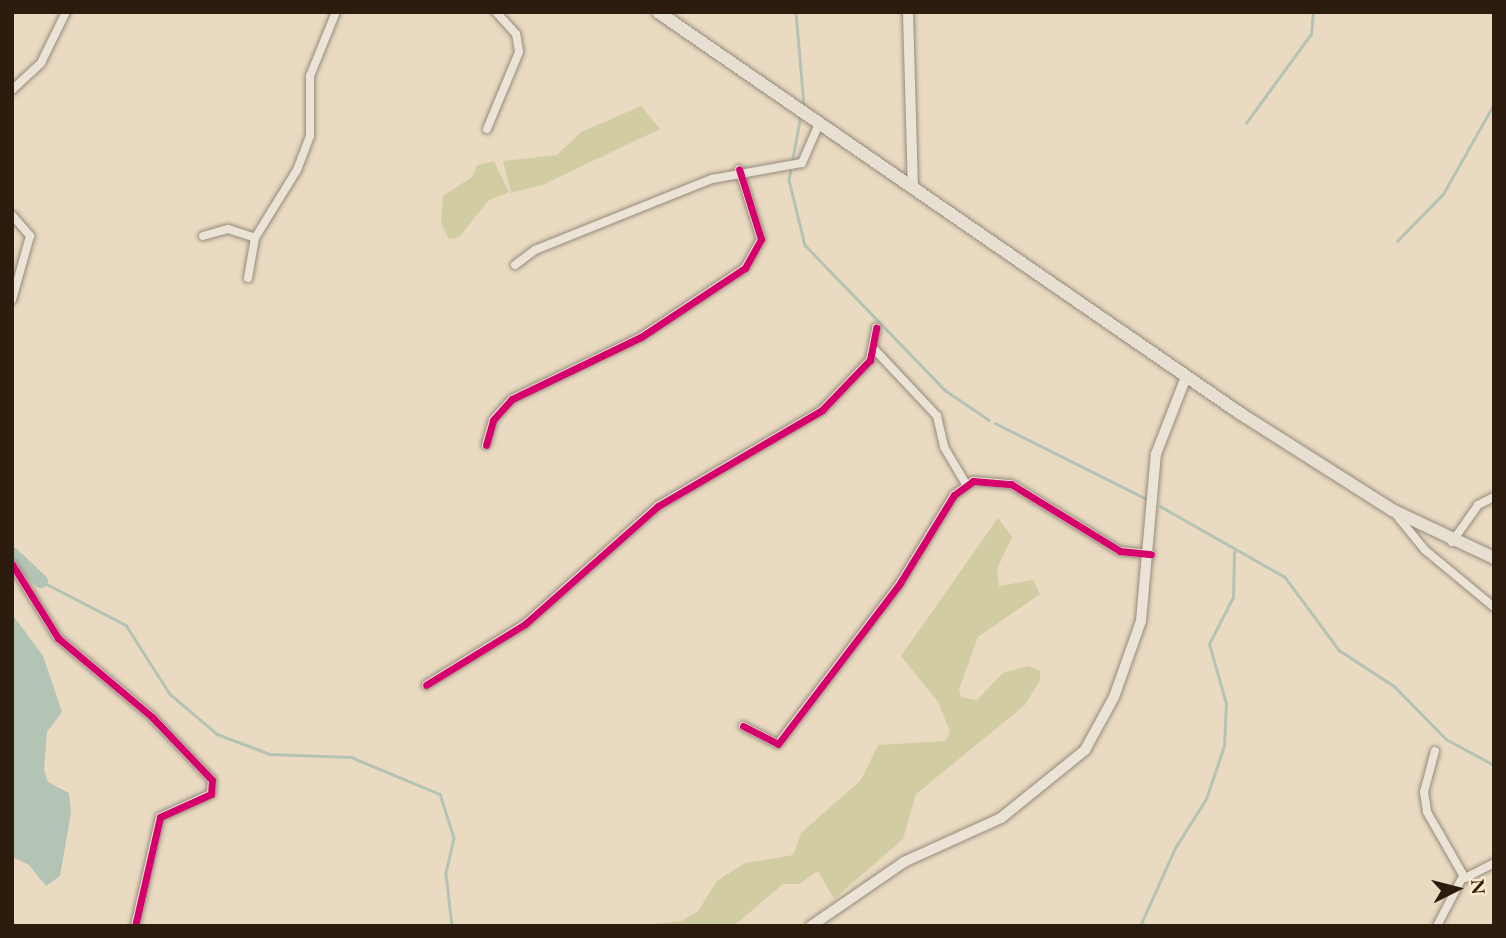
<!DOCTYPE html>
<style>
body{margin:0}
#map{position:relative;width:1506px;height:938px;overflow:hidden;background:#e9dac1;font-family:"EB Garamond",serif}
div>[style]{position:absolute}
.green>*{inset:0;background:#d2cca2}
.water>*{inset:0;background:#b4c4b4}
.stream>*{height:2.5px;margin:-1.25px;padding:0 1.25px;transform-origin:1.25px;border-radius:1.25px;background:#b4c4b4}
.river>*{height:14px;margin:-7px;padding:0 7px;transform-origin:7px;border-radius:7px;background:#b4c4b4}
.roads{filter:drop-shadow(0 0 2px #958b7c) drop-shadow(0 0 2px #958b7c)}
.minor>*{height:8px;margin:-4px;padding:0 4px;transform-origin:4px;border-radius:4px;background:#ece3d7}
.tertiary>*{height:10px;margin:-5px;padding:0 5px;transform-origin:5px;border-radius:5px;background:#ece3d7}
.secondary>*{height:10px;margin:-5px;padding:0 5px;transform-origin:5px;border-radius:5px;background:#ece3d7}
.primary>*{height:12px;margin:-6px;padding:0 6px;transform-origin:6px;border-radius:6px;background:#e7dfd1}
.cycleway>*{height:7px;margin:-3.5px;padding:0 3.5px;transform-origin:3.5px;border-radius:3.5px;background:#d6006c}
span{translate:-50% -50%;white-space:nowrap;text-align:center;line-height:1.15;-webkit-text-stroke:5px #fbe9cc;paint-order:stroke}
.frame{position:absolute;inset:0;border:14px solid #2b1c0e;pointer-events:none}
.north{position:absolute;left:1422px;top:854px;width:70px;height:70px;-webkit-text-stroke:5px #fbe9cc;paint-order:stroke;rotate:84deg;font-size:19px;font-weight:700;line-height:28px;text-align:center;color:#2b1c0e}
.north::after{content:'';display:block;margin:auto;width:24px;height:32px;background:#2b1c0e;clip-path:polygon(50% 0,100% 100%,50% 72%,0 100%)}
</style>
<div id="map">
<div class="green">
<div style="clip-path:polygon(641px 106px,660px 129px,542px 185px,511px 193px,503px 161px,557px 155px,581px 132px)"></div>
<div style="clip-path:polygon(494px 161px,509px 192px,489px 200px,459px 237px,449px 239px,441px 223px,443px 196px,472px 177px,477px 165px)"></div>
<div style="clip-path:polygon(998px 518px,1012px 537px,997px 569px,999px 586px,1033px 580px,1040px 594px,978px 637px,959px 689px,961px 697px,977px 700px,1003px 673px,1028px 666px,1040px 671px,1040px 680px,1025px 705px,916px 794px,903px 839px,834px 899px,818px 871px,799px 884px,783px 884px,734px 926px,637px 926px,682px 921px,698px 911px,717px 881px,745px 863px,793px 855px,801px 833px,861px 780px,878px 745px,946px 741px,950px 731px,938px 702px,901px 656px)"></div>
</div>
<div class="water">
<div style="clip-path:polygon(12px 614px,43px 656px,62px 712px,47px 732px,44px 770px,48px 782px,69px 793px,71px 813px,60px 876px,46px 886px,29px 865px,12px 857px)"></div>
</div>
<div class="stream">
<div style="left:796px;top:12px;width:94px;rotate:85.1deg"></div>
<div style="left:801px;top:115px;width:66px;rotate:100.5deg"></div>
<div style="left:789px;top:180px;width:67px;rotate:76.2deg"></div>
<div style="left:805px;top:245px;width:202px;rotate:46deg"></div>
<div style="left:945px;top:390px;width:53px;rotate:34.3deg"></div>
<div style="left:1246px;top:123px;width:110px;rotate:-53.9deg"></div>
<div style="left:1311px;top:34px;width:22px;rotate:-85deg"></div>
<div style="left:1397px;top:241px;width:66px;rotate:-45.6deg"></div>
<div style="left:1443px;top:194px;width:103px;rotate:-60.5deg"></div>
<div style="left:995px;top:423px;width:168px;rotate:26.6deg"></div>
<div style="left:1160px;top:506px;width:144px;rotate:29.6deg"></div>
<div style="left:1285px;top:577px;width:91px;rotate:53.5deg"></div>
<div style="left:1339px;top:650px;width:66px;rotate:33.2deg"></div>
<div style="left:1394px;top:686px;width:74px;rotate:45.5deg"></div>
<div style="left:1446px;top:739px;width:55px;rotate:28.4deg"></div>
<div style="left:41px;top:581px;width:96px;rotate:27.4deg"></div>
<div style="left:126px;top:625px;width:82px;rotate:57.5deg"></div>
<div style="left:170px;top:694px;width:62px;rotate:40.4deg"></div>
<div style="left:217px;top:734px;width:57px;rotate:20.7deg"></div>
<div style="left:270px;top:754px;width:81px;rotate:2.1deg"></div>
<div style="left:351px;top:757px;width:96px;rotate:22.6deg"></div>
<div style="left:440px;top:794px;width:46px;rotate:72.3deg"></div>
<div style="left:454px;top:838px;width:37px;rotate:103deg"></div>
<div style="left:446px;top:874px;width:52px;rotate:83.4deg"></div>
<div style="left:1140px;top:926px;width:85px;rotate:-65.8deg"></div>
<div style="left:1175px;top:848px;width:58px;rotate:-57.7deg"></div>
<div style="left:1206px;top:799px;width:56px;rotate:-71.2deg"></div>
<div style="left:1224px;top:746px;width:42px;rotate:-87.3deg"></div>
<div style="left:1226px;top:704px;width:62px;rotate:-105.8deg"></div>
<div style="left:1209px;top:644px;width:53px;rotate:-62.9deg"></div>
<div style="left:1233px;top:597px;width:45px;rotate:-88.7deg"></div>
</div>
<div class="river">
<div style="left:12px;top:554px;width:40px;rotate:43deg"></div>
</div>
<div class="roads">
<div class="minor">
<div style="left:12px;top:90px;width:40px;rotate:-43deg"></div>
<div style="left:41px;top:63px;width:57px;rotate:-63.9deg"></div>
<div style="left:487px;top:129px;width:83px;rotate:-67.4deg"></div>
<div style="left:519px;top:52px;width:18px;rotate:-99deg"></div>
<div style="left:516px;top:34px;width:30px;rotate:-132deg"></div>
<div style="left:12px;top:215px;width:28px;rotate:49deg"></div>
<div style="left:30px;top:236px;width:66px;rotate:105.7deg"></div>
<div style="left:203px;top:236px;width:26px;rotate:-16deg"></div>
<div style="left:228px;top:229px;width:28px;rotate:18deg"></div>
<div style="left:515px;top:265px;width:25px;rotate:-37deg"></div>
<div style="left:535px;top:250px;width:191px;rotate:-21.9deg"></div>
<div style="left:712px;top:179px;width:91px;rotate:-10.1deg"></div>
<div style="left:802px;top:163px;width:43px;rotate:-66.4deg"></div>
<div style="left:248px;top:278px;width:41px;rotate:-80.1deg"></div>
<div style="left:255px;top:238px;width:80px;rotate:-58.3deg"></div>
<div style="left:297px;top:170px;width:36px;rotate:-69deg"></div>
<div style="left:310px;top:136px;width:60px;rotate:-90deg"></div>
<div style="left:310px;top:76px;width:69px;rotate:-67.9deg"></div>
<div style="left:875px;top:350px;width:91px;rotate:46.8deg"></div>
<div style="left:937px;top:416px;width:32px;rotate:77deg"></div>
<div style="left:944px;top:447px;width:43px;rotate:59.3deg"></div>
<div style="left:486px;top:445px;width:26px;rotate:-74deg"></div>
<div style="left:493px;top:420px;width:28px;rotate:-48deg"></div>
<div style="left:512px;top:399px;width:143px;rotate:-25.7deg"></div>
<div style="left:641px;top:337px;width:125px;rotate:-33.6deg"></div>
<div style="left:745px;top:268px;width:33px;rotate:-61deg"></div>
<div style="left:761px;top:239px;width:73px;rotate:-107.4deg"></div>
<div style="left:1394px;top:512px;width:49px;rotate:50.8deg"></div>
<div style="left:1425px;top:550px;width:89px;rotate:39.6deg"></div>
<div style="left:1452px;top:542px;width:45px;rotate:-54.9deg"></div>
<div style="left:1478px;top:505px;width:18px;rotate:-27deg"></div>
<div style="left:12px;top:564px;width:87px;rotate:58.1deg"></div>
<div style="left:58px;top:638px;width:123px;rotate:40deg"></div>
<div style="left:152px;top:717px;width:87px;rotate:46.4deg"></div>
<div style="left:212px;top:780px;width:14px;rotate:94deg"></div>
<div style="left:211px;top:794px;width:56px;rotate:155.7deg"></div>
<div style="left:160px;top:817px;width:112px;rotate:102.9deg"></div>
<div style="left:426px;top:685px;width:116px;rotate:-31.6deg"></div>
<div style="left:525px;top:624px;width:178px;rotate:-41.6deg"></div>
<div style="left:658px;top:506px;width:190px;rotate:-30.3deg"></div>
<div style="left:822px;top:410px;width:69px;rotate:-46.2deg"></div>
<div style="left:870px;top:360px;width:33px;rotate:-79deg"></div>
<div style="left:743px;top:726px;width:39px;rotate:27deg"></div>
<div style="left:778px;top:744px;width:202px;rotate:-52.8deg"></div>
<div style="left:900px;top:583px;width:103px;rotate:-58.5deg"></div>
<div style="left:954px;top:495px;width:24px;rotate:-36deg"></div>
<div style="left:973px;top:481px;width:38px;rotate:5deg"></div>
<div style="left:1011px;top:484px;width:128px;rotate:31.6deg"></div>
<div style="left:1120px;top:551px;width:31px;rotate:6deg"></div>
<div style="left:1435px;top:751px;width:42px;rotate:105deg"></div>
<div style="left:1424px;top:792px;width:20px;rotate:81deg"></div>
<div style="left:1427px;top:812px;width:76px;rotate:60.1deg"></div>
<div style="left:1465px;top:878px;width:33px;rotate:-27deg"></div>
<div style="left:1437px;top:926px;width:56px;rotate:-62.5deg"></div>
</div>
<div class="tertiary">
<div style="left:908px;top:12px;width:176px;rotate:88.4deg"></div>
</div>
<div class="secondary">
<div style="left:811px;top:926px;width:113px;rotate:-34.5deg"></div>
<div style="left:904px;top:862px;width:107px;rotate:-24.4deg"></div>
<div style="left:1001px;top:818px;width:108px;rotate:-39deg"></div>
<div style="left:1085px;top:750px;width:60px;rotate:-61.3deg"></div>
<div style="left:1114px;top:697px;width:81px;rotate:-70.4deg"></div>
<div style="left:1141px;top:621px;width:168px;rotate:-84.9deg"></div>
<div style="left:1156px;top:454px;width:83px;rotate:-68.7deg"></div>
</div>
<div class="primary">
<div style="left:658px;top:12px;width:708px;rotate:34.59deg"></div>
<div style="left:1241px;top:414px;width:179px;rotate:32.4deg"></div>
<div style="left:1392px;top:510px;width:113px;rotate:25.2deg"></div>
</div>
</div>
<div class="cycleway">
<div style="left:486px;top:445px;width:26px;rotate:-74deg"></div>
<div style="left:493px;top:420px;width:28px;rotate:-48deg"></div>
<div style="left:512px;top:399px;width:143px;rotate:-25.7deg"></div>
<div style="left:641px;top:337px;width:125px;rotate:-33.6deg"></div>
<div style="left:745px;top:268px;width:33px;rotate:-61deg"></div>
<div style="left:761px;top:239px;width:73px;rotate:-107.4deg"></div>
<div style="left:12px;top:564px;width:87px;rotate:58.1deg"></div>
<div style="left:58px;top:638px;width:123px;rotate:40deg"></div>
<div style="left:152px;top:717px;width:87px;rotate:46.4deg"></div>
<div style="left:212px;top:780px;width:14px;rotate:94deg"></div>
<div style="left:211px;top:794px;width:56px;rotate:155.7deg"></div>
<div style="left:160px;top:817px;width:112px;rotate:102.9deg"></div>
<div style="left:426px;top:685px;width:116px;rotate:-31.6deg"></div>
<div style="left:525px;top:624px;width:178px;rotate:-41.6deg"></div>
<div style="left:658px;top:506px;width:190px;rotate:-30.3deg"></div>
<div style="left:822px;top:410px;width:69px;rotate:-46.2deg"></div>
<div style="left:870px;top:360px;width:33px;rotate:-79deg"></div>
<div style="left:743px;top:726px;width:39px;rotate:27deg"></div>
<div style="left:778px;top:744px;width:202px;rotate:-52.8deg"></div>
<div style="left:900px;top:583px;width:103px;rotate:-58.5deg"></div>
<div style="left:954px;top:495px;width:24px;rotate:-36deg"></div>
<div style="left:973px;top:481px;width:38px;rotate:5deg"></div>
<div style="left:1011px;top:484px;width:128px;rotate:31.6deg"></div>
<div style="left:1120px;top:551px;width:31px;rotate:6deg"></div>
</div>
<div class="frame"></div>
<div class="north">N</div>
</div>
